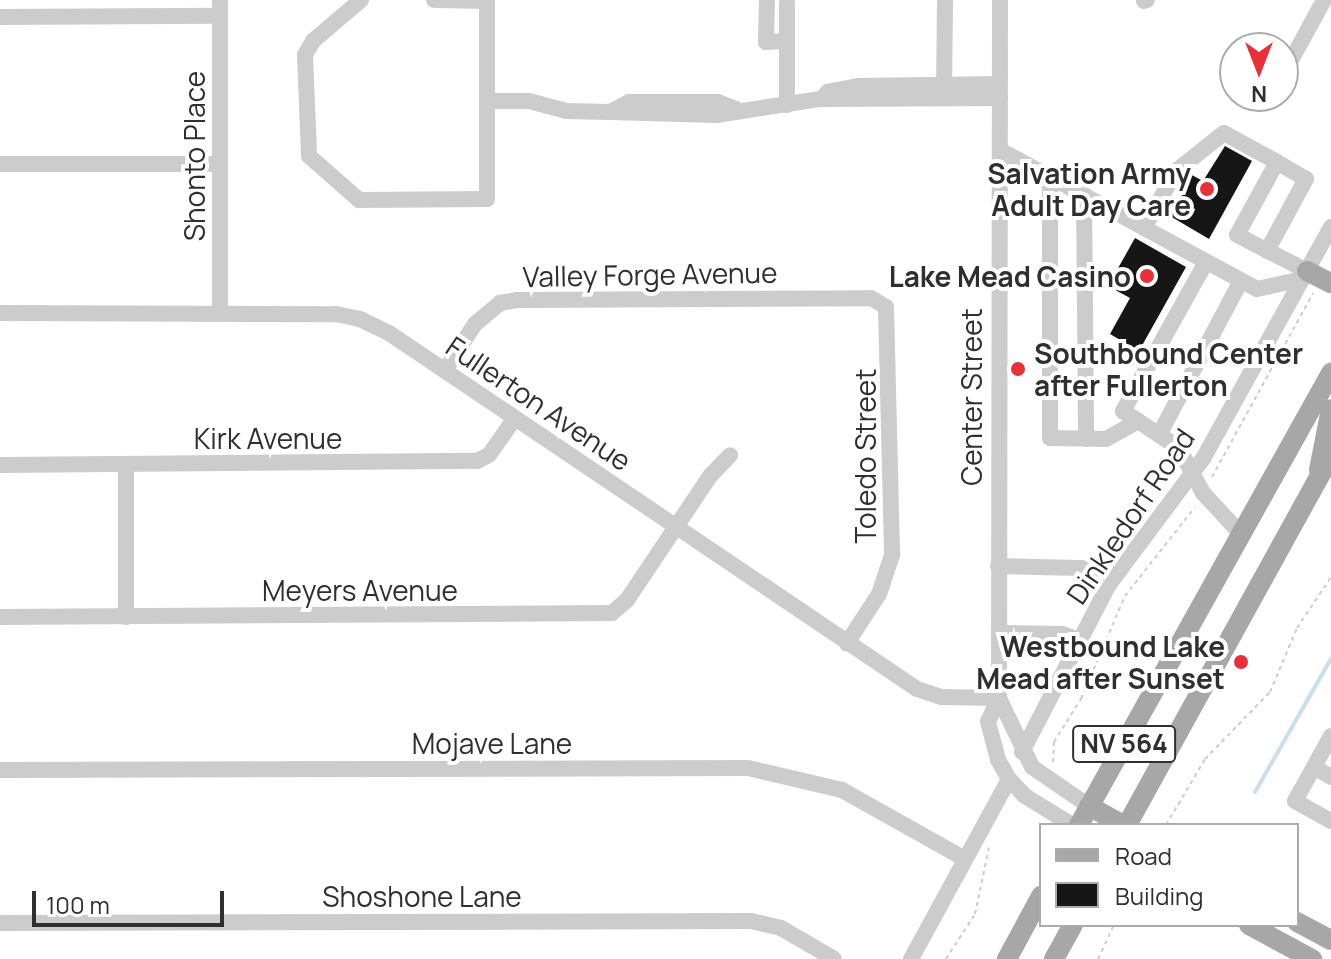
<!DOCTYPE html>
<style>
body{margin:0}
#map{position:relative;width:1331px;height:959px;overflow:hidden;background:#fff;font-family:Manrope,sans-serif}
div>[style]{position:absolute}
.stream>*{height:4px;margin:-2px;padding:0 2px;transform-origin:2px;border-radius:2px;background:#cadeec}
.building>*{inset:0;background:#161616}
.path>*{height:2px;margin-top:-1px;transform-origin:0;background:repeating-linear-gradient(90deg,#ccc 0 4px,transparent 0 8px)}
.minor>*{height:16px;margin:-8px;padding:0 8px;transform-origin:8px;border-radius:8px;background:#ccc}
.major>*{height:20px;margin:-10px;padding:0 10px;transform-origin:10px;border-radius:10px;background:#a7a7a7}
.dots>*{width:22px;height:22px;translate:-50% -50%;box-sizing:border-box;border:4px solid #fff;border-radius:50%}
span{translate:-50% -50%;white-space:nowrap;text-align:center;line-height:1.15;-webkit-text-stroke:8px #fff;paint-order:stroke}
.shield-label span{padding:2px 6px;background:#fff;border:2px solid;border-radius:6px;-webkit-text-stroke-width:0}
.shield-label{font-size:26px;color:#2f2f2f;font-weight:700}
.street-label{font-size:28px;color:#2f2f2f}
.poi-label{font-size:28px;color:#2f2f2f;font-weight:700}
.right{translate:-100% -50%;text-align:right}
.left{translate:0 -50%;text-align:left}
.legend{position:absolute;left:1039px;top:823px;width:260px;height:104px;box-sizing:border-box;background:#fff;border:2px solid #acacac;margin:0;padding:10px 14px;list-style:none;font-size:24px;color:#2f2f2f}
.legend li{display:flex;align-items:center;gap:16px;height:40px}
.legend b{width:40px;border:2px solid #acacac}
.north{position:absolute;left:1219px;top:32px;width:80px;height:80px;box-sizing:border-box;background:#fff;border:2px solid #acacac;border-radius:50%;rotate:180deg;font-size:22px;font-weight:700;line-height:32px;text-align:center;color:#2f2f2f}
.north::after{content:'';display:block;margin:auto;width:28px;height:36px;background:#e63138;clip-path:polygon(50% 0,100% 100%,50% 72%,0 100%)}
.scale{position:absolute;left:32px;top:891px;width:192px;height:36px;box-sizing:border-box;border:4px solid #2f2f2f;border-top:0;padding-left:10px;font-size:24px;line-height:28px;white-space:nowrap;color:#2f2f2f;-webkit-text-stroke:6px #fff;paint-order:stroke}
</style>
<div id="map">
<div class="stream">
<div style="left:1255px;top:792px;width:153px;rotate:-60.3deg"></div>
</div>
<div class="building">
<div style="clip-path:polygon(1225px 146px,1252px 161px,1209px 239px,1170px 216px,1184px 192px,1178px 189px,1185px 178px,1190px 174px,1203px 181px)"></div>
<div style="clip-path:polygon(1135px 238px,1186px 267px,1139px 351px,1110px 334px,1130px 298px,1108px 286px)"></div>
</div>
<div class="path">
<div style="left:1212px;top:477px;width:210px;rotate:-61.2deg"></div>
<div style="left:1053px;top:762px;width:20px;rotate:-87deg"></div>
<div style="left:1054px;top:742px;width:51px;rotate:-57.9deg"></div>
<div style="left:1081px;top:699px;width:112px;rotate:-66.9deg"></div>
<div style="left:1125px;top:596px;width:113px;rotate:-51.8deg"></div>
<div style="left:1166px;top:825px;width:77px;rotate:-59.4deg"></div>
<div style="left:1205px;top:759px;width:93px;rotate:-45.9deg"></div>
<div style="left:1270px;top:692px;width:69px;rotate:-67.1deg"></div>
<div style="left:1297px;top:628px;width:61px;rotate:-56.3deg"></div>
<div style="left:946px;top:959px;width:54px;rotate:-57.2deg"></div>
<div style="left:975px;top:914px;width:68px;rotate:-78.2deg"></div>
<div style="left:1098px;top:959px;width:38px;rotate:-65deg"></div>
</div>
<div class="minor">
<div style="left:220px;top:0;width:313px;rotate:90deg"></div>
<div style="left:361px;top:0;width:63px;rotate:139.5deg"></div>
<div style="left:313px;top:41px;width:16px;rotate:120deg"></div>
<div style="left:305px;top:55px;width:101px;rotate:87.7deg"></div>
<div style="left:309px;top:156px;width:67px;rotate:41.3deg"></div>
<div style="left:359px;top:200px;width:128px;rotate:-0.4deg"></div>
<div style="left:487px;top:199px;width:198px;rotate:-90deg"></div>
<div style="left:487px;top:1px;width:53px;rotate:-178.9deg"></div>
<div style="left:767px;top:0;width:42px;rotate:91.4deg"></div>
<div style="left:766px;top:42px;width:21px;rotate:-3deg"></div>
<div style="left:1000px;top:0;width:698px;rotate:90.08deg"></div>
<div style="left:999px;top:698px;width:26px;rotate:115deg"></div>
<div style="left:988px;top:722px;width:39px;rotate:75deg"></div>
<div style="left:998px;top:760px;width:22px;rotate:60deg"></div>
<div style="left:1009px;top:779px;width:23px;rotate:47deg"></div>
<div style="left:1025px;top:796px;width:55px;rotate:31.7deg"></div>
<div style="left:1144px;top:1px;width:3px;rotate:-18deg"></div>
<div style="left:787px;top:3px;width:102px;rotate:90deg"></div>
<div style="left:0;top:17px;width:220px;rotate:-0.3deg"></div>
<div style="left:1283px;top:75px;width:85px;rotate:-61.3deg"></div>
<div style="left:1000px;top:84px;width:142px;rotate:179.2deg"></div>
<div style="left:858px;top:86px;width:31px;rotate:169deg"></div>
<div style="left:828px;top:92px;width:10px;rotate:135deg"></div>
<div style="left:821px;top:99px;width:179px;rotate:-0.3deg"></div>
<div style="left:944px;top:95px;width:93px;rotate:-89.4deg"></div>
<div style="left:488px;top:101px;width:41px"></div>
<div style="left:529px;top:101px;width:38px;rotate:15deg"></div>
<div style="left:566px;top:111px;width:44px;rotate:1.3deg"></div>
<div style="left:736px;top:109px;width:19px;rotate:-159deg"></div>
<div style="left:718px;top:102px;width:89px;rotate:180deg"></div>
<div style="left:629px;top:102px;width:21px;rotate:152deg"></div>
<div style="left:610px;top:112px;width:106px;rotate:1.6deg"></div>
<div style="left:716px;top:115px;width:106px;rotate:-8.7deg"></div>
<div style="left:1000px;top:150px;width:292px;rotate:28.4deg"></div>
<div style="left:1257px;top:289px;width:47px;rotate:-12.3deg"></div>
<div style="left:0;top:164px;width:220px"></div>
<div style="left:1050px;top:176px;width:262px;rotate:90deg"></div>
<div style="left:1050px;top:438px;width:56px;rotate:1deg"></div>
<div style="left:1106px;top:439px;width:37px;rotate:-29deg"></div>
<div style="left:1084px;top:195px;width:244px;rotate:89.5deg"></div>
<div style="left:1144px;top:228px;width:65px;rotate:-60.7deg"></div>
<div style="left:1176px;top:171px;width:61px;rotate:-38.4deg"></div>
<div style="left:1224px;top:133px;width:60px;rotate:28.7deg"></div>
<div style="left:1277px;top:162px;width:83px;rotate:118.7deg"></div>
<div style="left:1237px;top:235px;width:79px;rotate:27.2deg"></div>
<div style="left:1267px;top:251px;width:82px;rotate:-61.6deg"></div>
<div style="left:1306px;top:179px;width:34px;rotate:-150deg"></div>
<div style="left:1206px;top:262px;width:171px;rotate:119.1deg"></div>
<div style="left:1123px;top:411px;width:67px;rotate:33.5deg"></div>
<div style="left:1179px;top:448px;width:51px;rotate:61.9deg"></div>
<div style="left:1203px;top:493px;width:57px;rotate:47.1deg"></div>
<div style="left:0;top:313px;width:336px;rotate:0.2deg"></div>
<div style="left:336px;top:314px;width:25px;rotate:12deg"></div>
<div style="left:360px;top:319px;width:32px;rotate:26deg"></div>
<div style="left:389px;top:333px;width:637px;rotate:33.99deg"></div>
<div style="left:917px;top:689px;width:26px;rotate:18deg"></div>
<div style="left:942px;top:697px;width:57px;rotate:1deg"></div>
<div style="left:445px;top:370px;width:55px;rotate:-56.9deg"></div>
<div style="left:475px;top:324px;width:33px;rotate:-40deg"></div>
<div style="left:500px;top:303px;width:17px;rotate:-10deg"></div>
<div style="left:517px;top:300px;width:354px;rotate:-0.3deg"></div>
<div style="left:871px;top:298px;width:17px;rotate:31deg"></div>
<div style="left:886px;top:307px;width:248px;rotate:88.6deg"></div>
<div style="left:892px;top:555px;width:41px;rotate:108.4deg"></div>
<div style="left:879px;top:594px;width:59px;rotate:123.1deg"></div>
<div style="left:1159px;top:435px;width:174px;rotate:-62deg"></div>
<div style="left:0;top:465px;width:477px;rotate:-0.5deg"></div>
<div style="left:477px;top:461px;width:13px;rotate:-27deg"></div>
<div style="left:489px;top:455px;width:45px;rotate:-54.9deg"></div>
<div style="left:126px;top:465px;width:152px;rotate:90deg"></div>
<div style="left:998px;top:566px;width:123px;rotate:1.4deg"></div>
<div style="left:0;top:617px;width:612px;rotate:-0.37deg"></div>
<div style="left:612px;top:613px;width:20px;rotate:-41deg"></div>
<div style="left:627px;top:600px;width:149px;rotate:-56.2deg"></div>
<div style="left:710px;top:476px;width:29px;rotate:-46deg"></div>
<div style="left:999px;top:633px;width:63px;rotate:0.9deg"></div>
<div style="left:1062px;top:634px;width:18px;rotate:19deg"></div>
<div style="left:999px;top:698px;width:76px;rotate:64.4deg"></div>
<div style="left:1032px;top:767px;width:69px;rotate:34.4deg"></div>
<div style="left:1331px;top:736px;width:74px;rotate:119deg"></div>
<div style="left:1295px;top:801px;width:41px;rotate:29.1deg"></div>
<div style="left:1022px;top:752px;width:187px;rotate:-62.6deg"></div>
<div style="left:1108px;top:586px;width:161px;rotate:-53.3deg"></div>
<div style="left:1204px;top:457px;width:263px;rotate:-61.1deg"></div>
<div style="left:1314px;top:767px;width:20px;rotate:30deg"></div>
<div style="left:0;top:770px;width:748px;rotate:-0.15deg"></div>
<div style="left:748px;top:768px;width:97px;rotate:13.2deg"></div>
<div style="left:842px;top:790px;width:139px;rotate:29.3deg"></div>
<div style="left:0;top:923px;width:751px;rotate:-0.15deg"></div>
<div style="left:751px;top:921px;width:31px;rotate:13deg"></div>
<div style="left:781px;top:928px;width:61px;rotate:30.3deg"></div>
<div style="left:911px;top:959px;width:205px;rotate:-61.4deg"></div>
</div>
<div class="major">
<div style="left:1307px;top:271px;width:27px;rotate:27deg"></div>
<div style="left:1319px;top:470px;width:62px;rotate:-78.9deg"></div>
<div style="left:1089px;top:806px;width:39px;rotate:29deg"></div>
<div style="left:1079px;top:825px;width:518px;rotate:-60.86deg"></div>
<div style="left:1127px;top:825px;width:423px;rotate:-61.1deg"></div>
<div style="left:1297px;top:922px;width:38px;rotate:28deg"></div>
<div style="left:1249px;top:925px;width:72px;rotate:28.4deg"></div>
<div style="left:1007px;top:959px;width:72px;rotate:-61.6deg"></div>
<div style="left:1054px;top:959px;width:39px;rotate:-61deg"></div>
</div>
<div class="dots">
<div style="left:1207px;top:189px;background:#e63138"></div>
<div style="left:1147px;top:276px;background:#e63138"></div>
<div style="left:1018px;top:369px;background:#e63138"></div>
<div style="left:1241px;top:662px;background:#e63138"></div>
</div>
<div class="shield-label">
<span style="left:1124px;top:744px">NV 564</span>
</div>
<div class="street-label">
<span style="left:194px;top:156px;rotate:-90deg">Shonto Place</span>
<span style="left:650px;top:274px;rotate:-1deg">Valley Forge Avenue</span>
<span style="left:971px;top:397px;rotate:-90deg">Center Street</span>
<span style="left:539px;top:403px;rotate:34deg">Fullerton Avenue</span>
<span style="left:268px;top:438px">Kirk Avenue</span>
<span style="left:865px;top:456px;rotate:-90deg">Toledo Street</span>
<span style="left:1130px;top:516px;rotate:-56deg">Dinkledorf Road</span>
<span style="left:360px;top:590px">Meyers Avenue</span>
<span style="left:492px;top:743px">Mojave Lane</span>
<span style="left:422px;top:896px">Shoshone Lane</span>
</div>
<div class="poi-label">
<span class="right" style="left:1191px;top:189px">Salvation Army<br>Adult Day Care</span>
<span class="right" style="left:1131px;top:276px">Lake Mead Casino</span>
<span class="left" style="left:1034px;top:369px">Southbound Center<br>after Fullerton</span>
<span class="right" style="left:1225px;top:662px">Westbound Lake<br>Mead after Sunset</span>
</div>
<ul class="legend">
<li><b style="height:10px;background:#a7a7a7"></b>Road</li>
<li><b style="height:22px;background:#161616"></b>Building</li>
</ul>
<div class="north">N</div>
<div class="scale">100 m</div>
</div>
